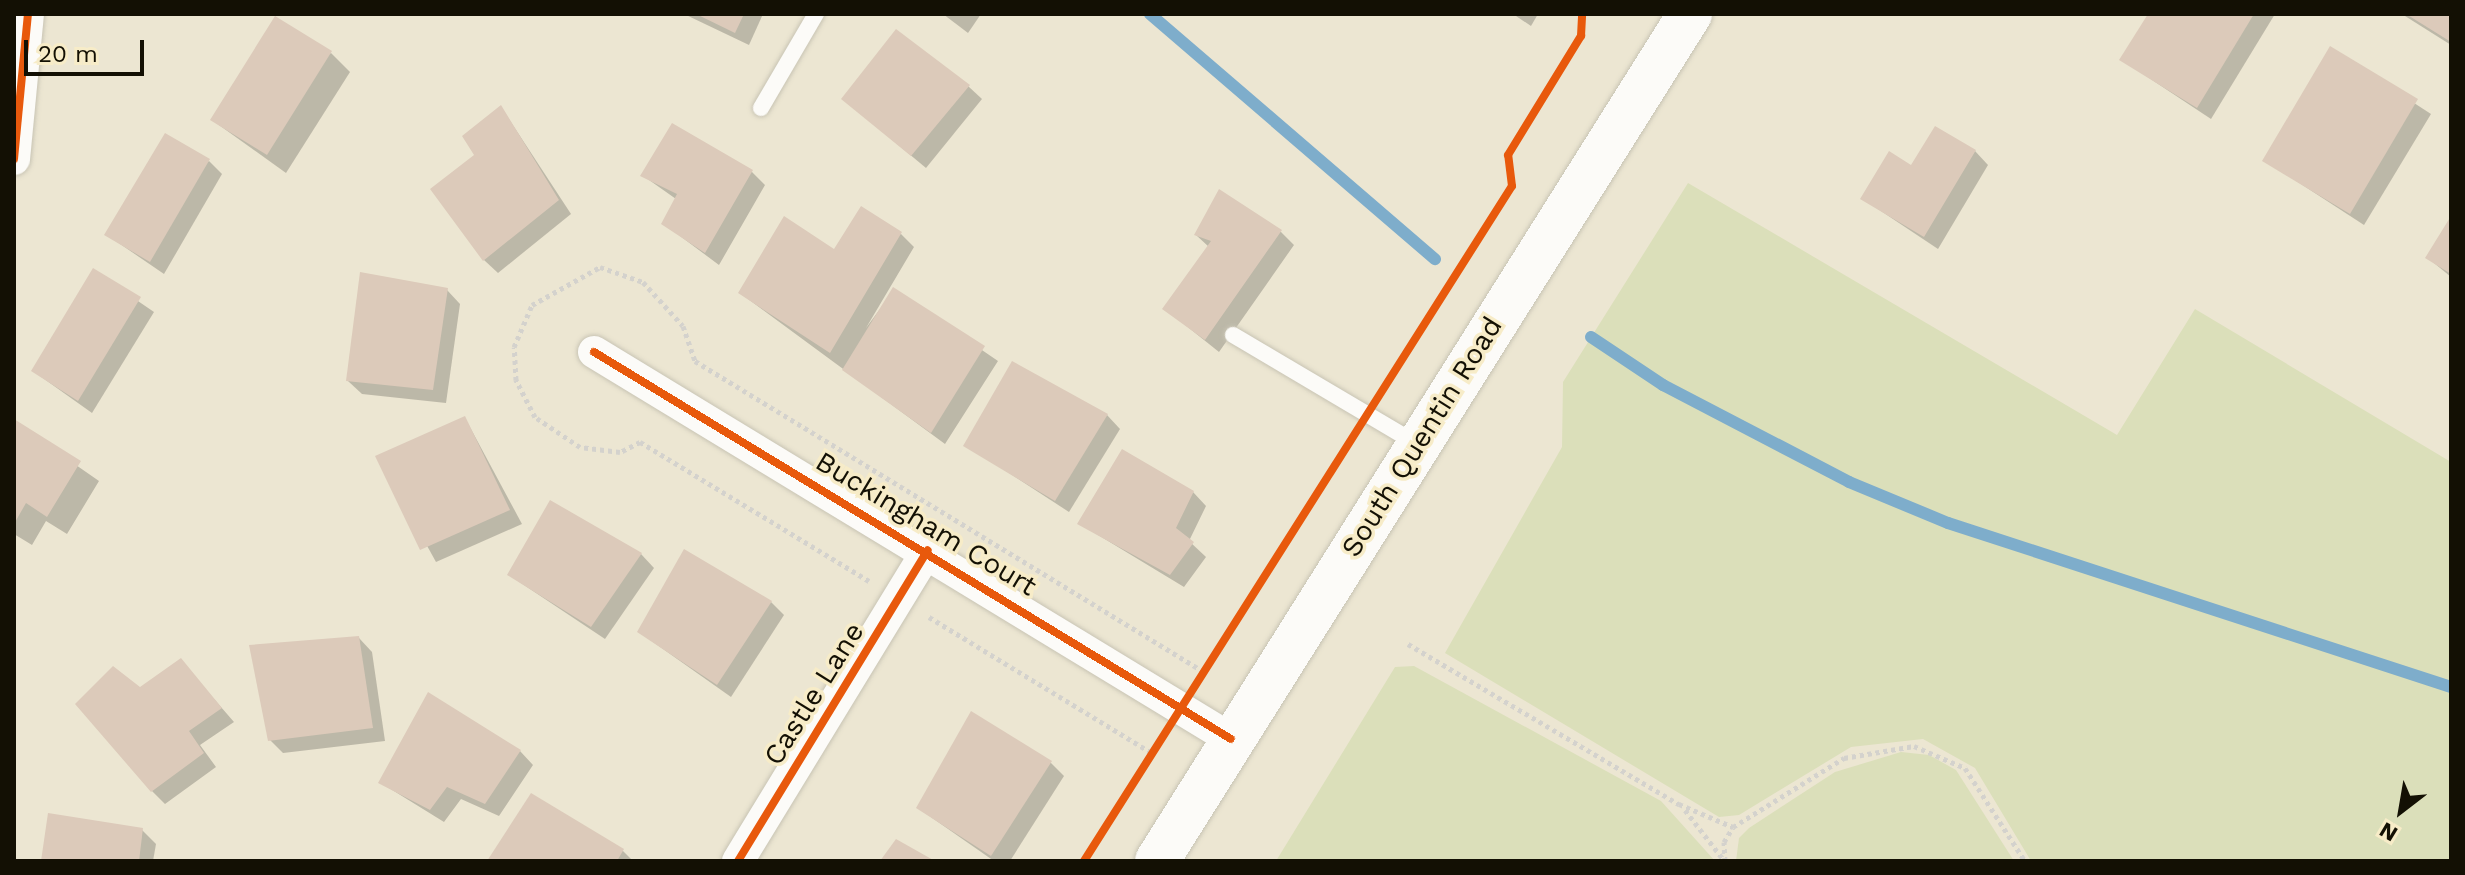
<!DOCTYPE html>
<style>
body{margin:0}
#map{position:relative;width:2465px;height:875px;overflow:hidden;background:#ece6d2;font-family:"Work Sans",sans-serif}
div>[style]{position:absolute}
.green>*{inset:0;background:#dbdfba}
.shadow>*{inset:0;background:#0003}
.stream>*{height:12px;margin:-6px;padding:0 6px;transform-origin:6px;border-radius:6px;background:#7eadcb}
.building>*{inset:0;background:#dccaba}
.path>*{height:5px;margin-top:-2.5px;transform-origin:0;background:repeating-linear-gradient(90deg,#d4d2cd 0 4px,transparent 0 8px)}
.roads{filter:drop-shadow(0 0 2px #c8c4b4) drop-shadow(0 0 2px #c8c4b4)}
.service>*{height:16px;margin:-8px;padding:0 8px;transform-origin:8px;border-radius:8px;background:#fcfbf8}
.minor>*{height:32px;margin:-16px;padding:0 16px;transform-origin:16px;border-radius:16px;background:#fcfbf8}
.secondary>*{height:44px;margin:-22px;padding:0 22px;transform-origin:22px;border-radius:22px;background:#fcfbf8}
.cycleway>*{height:8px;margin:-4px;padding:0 4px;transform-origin:4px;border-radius:4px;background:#e8590c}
span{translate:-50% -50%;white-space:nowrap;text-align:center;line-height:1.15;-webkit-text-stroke:7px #f7ecc8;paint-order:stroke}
.street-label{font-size:28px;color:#131004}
.frame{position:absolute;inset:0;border:16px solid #131004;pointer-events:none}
.north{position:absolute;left:2361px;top:771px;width:80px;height:80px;-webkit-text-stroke:6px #f7ecc8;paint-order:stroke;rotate:211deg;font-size:22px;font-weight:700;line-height:32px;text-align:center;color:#131004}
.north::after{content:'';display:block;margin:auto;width:28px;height:36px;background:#131004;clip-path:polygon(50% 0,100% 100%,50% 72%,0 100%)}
.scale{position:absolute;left:24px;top:40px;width:120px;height:36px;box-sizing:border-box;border:4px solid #131004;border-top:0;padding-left:10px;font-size:24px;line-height:28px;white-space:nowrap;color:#131004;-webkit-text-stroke:6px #f7ecc8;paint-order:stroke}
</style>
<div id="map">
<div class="green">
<div style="clip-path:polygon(1688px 183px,2117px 435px,2195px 309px,2451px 462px,2451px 861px,2031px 861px,1975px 768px,1923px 739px,1851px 747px,1739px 815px,1719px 817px,1445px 653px,1562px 447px,1563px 382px)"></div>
<div style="clip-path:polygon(1414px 666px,1661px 801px,1715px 861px,1276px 861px,1395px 667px)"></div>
<div style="clip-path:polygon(1901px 752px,1929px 755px,1956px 770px,2014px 861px,1736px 861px,1739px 838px,1749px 828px,1835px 772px)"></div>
</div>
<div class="shadow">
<div style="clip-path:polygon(684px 14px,763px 14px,749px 45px)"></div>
<div style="clip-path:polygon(943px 14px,981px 14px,968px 33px)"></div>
<div style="clip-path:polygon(1513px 14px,1538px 14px,1531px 26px)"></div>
<div style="clip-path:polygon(2150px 14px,2275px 14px,2211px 119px,2122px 60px)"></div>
<div style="clip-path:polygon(2402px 14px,2451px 14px,2451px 45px,2405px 16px)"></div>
<div style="clip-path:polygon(2331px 49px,2431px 114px,2364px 225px,2264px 160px)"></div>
<div style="clip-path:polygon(331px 53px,350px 72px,286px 173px,212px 120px)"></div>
<div style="clip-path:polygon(968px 86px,982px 99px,926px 168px,843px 99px)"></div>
<div style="clip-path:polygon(501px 107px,571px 214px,498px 273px,484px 260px,476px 156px)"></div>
<div style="clip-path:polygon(1975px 151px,1988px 165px,1938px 249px,1863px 199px,1912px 168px)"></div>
<div style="clip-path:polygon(209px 161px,222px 174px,164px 274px,107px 235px)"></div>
<div style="clip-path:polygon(752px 172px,765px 185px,719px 265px,664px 224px,676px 199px,642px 175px)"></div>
<div style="clip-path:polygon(2451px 220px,2451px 277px,2428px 258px)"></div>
<div style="clip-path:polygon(1281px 232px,1294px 245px,1219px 352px,1164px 308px,1209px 247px,1196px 235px)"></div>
<div style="clip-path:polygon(901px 234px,914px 247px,866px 328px,894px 290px,998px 361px,945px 444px,740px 293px,834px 252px)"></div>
<div style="clip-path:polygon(94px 271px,154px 312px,92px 413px,33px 371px)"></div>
<div style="clip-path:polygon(447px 290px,460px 304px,446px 403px,362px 394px,348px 381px)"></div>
<div style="clip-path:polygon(1107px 415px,1120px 429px,1069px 512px,966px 445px)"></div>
<div style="clip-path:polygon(465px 418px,522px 524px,436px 562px,378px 457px)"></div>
<div style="clip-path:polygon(14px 422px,99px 481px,67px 534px,46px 521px,32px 545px,14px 534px)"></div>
<div style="clip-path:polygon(1193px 492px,1206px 506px,1189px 541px,1206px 557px,1184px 587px,1080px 524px)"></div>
<div style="clip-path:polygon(641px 554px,654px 568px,605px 639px,509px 575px)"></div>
<div style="clip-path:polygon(771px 602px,784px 615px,731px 697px,639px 632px)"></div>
<div style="clip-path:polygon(359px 638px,372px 652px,385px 741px,283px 753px,270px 740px)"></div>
<div style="clip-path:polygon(181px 661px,234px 722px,200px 745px,216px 767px,165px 804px,152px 791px,140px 690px)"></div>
<div style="clip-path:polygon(520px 751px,533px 765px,499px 816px,461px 799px,444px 822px,381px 783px)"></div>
<div style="clip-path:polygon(1050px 762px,1064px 776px,1010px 861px,994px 861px,918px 808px)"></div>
<div style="clip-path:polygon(142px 830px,156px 844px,153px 861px,43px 861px)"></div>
<div style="clip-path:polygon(623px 851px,633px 861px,489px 861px)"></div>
</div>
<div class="stream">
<div style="left:1150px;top:14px;width:376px;rotate:40.7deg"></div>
<div style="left:1591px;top:337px;width:87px;rotate:33.7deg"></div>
<div style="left:1663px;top:385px;width:210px;rotate:27.5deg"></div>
<div style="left:1849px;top:482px;width:107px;rotate:22.5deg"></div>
<div style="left:1948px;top:523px;width:529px;rotate:18.06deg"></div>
</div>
<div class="building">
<div style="clip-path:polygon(696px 14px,744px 14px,735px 33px)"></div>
<div style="clip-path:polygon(2148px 14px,2254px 14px,2197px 108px,2119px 60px)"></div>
<div style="clip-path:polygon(2406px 14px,2451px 14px,2451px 42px)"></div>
<div style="clip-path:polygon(275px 16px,332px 51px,267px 155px,210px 120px)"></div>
<div style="clip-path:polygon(896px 29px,970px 85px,911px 156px,841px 99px)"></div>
<div style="clip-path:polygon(2330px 46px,2418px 99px,2350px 214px,2262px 161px)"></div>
<div style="clip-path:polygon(501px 105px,559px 200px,483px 261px,430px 189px,474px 155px,462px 136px)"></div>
<div style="clip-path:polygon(672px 123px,753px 170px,705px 253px,661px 224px,677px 194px,640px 176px)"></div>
<div style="clip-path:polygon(1935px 126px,1976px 150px,1924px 237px,1860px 199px,1889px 151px,1911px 165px)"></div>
<div style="clip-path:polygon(165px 133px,210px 159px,150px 262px,104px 235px)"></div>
<div style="clip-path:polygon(1219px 189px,1282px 230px,1205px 340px,1162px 309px,1211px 241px,1194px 235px)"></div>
<div style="clip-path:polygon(861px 206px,902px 232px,830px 353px,738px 293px,784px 216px,834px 249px)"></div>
<div style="clip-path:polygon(2451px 216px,2451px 274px,2425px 258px)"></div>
<div style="clip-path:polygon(93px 268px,141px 297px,78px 401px,31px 371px)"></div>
<div style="clip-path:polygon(360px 272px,448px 288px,433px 390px,346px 381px)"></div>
<div style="clip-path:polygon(893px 287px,985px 346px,931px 433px,842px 370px)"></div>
<div style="clip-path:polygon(1012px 361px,1108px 414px,1055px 501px,963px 446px)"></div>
<div style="clip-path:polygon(465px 416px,510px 510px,420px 550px,375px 456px)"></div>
<div style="clip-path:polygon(14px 419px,81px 461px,47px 517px,26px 503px,14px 524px)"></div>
<div style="clip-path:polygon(1122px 449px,1194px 491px,1176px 528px,1194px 542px,1170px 575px,1077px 524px)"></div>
<div style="clip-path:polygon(550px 500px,642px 553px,591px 627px,507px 575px)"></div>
<div style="clip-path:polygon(684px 549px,772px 601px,717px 685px,637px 632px)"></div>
<div style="clip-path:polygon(359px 636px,373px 728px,268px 741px,249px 645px)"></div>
<div style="clip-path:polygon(181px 658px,222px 708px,189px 731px,204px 753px,151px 792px,75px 704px,113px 666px,140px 687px)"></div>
<div style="clip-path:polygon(428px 692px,521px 750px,485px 804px,447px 787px,430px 810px,378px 783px)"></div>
<div style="clip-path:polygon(971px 711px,1052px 761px,991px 856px,916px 808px)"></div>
<div style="clip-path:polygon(531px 793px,624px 849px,617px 861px,487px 861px)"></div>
<div style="clip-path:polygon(48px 813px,143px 828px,139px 861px,41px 861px)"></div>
<div style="clip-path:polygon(896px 839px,935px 861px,880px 861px)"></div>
</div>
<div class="path">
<div style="left:869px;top:581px;width:268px;rotate:-148.7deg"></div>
<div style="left:640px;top:442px;width:22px;rotate:153deg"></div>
<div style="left:620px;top:452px;width:40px;rotate:-172.9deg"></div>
<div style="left:580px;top:447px;width:54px;rotate:-146.3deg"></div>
<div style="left:535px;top:417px;width:42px;rotate:-117.2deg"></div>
<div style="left:516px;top:380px;width:33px;rotate:-93deg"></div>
<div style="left:514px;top:347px;width:46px;rotate:-66.8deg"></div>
<div style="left:532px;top:305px;width:78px;rotate:-29.2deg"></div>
<div style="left:600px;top:267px;width:46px;rotate:19.2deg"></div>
<div style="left:643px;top:282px;width:59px;rotate:47.7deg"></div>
<div style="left:683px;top:326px;width:37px;rotate:71deg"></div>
<div style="left:695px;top:361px;width:593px;rotate:31.41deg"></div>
<div style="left:929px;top:617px;width:259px;rotate:31.4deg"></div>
<div style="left:1408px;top:644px;width:315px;rotate:30.6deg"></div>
<div style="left:1679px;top:804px;width:59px;rotate:23.1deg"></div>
<div style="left:1685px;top:810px;width:62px;rotate:52.2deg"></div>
<div style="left:1725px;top:861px;width:19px;rotate:-93deg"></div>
<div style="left:1724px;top:842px;width:17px;rotate:-59deg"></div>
<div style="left:1733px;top:827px;width:131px;rotate:-31.9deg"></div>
<div style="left:1844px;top:758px;width:71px;rotate:-9.7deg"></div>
<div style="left:1914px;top:746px;width:56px;rotate:23.3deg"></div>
<div style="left:1965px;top:768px;width:111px;rotate:57.2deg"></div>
</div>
<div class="roads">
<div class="service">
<div style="left:761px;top:108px;width:109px;rotate:-59.7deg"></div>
<div style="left:1233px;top:335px;width:214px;rotate:30.6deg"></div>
</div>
<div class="minor">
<div style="left:14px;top:159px;width:146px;rotate:-84.5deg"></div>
<div style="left:594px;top:352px;width:745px;rotate:31.28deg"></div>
<div style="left:738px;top:861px;width:364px;rotate:-58.6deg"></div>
</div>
<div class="secondary">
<div style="left:1157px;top:861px;width:1001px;rotate:-57.82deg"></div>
</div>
</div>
<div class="cycleway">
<div style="left:14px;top:159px;width:146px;rotate:-84.5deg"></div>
<div style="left:594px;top:352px;width:745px;rotate:31.28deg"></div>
<div style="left:738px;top:861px;width:364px;rotate:-58.6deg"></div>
<div style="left:1084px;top:861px;width:799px;rotate:-57.62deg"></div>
<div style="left:1512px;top:186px;width:31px;rotate:-97deg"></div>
<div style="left:1508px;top:155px;width:140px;rotate:-58.5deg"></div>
<div style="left:1581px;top:36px;width:22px;rotate:-87deg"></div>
</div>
<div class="street-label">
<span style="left:1422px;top:437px;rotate:-58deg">South Quentin Road</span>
<span style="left:926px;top:524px;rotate:31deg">Buckingham Court</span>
<span style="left:814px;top:694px;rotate:-58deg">Castle Lane</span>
</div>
<div class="frame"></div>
<div class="north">N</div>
<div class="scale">20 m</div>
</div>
